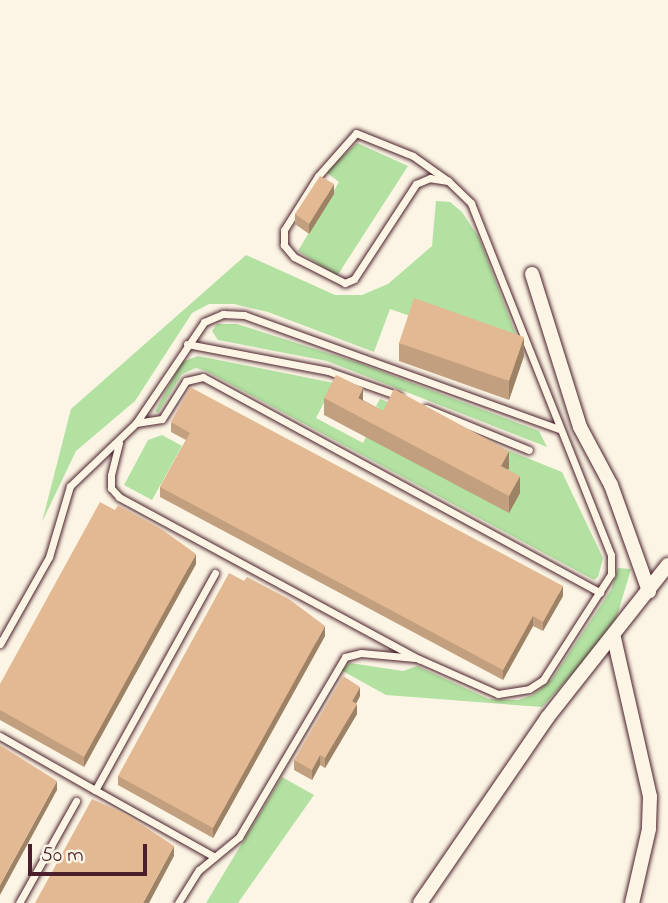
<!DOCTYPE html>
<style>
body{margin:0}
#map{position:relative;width:668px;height:903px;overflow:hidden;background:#fcf5e5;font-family:"Indie Flower",sans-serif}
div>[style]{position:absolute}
.green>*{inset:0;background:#b2e1a1}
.roads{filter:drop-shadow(0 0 2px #4a1f2b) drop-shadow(0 0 2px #4a1f2b)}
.service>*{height:7px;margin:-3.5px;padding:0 3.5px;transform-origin:3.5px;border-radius:3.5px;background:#fcf5e5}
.minor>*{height:14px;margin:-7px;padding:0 7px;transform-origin:7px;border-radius:7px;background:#fcf5e5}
.wall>*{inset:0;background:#c29f7e}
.shaded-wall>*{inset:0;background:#9e8266}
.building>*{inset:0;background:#e2b992}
span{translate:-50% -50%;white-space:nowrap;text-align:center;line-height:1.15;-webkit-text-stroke:6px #fcf5e5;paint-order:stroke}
.scale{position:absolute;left:28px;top:844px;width:119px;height:32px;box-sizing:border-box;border:4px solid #4a1f2b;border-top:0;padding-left:9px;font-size:21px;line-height:24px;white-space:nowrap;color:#4a1f2b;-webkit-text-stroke:5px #fcf5e5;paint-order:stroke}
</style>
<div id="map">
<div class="green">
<div style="clip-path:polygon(357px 143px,408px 166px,337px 276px,298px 251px,339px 182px,326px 172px)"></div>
<div style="clip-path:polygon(436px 201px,450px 202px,462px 212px,479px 238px,524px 356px,390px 309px,374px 352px,268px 312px,234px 304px,209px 304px,192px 313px,135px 401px,76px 451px,42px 522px,71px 409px,246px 255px,335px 295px,362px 295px,388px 284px,432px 246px)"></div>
<div style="clip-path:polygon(217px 324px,237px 324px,359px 363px,539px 431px,547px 447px,327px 361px,218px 340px,212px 331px)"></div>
<div style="clip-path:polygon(198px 356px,334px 383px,316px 418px,363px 443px,380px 410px,376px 406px,380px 399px,562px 472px,603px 558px,598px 577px,594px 580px,206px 371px,196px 368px,182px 374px,158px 413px,155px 411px,182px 362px)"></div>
<div style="clip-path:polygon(162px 435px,182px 446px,152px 500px,124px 485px,148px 440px)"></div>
<div style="clip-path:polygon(618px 568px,631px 569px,613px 629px,542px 707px,386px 695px,341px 670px,350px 663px,403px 671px,417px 666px,489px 699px,518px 700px,533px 695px,552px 679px,611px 590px)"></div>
<div style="clip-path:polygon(282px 777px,314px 795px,238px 903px,206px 903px)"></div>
</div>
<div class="roads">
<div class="service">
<div style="left:356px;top:133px;width:61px;rotate:22deg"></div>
<div style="left:413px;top:156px;width:43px;rotate:35.5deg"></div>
<div style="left:448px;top:181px;width:18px;rotate:-171deg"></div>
<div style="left:430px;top:178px;width:15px;rotate:157deg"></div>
<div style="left:416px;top:184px;width:113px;rotate:123.1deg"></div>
<div style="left:354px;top:279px;width:10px;rotate:156deg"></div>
<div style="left:345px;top:283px;width:57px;rotate:-153deg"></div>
<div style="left:294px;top:257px;width:16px;rotate:-130deg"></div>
<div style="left:284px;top:245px;width:15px;rotate:-90deg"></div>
<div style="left:284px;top:230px;width:64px;rotate:-57.8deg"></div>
<div style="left:318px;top:176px;width:57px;rotate:-48.5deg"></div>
<div style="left:187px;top:344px;width:144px;rotate:10.8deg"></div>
<div style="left:328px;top:371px;width:75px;rotate:19.4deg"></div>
<div style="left:426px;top:408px;width:111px;rotate:22.2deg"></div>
<div style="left:136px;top:423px;width:26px;rotate:-9deg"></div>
<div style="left:162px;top:419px;width:45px;rotate:-57.7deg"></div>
<div style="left:186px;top:381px;width:17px;rotate:-13deg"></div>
<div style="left:203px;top:377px;width:452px;rotate:28.5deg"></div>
<div style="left:119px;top:443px;width:33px;rotate:104deg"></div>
<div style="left:111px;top:475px;width:13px;rotate:90deg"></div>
<div style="left:111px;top:488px;width:12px;rotate:48deg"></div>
<div style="left:119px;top:497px;width:341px;rotate:28.4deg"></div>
<div style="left:419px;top:659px;width:86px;rotate:23.9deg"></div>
<div style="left:498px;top:694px;width:31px;rotate:-9deg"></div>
<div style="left:529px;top:689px;width:17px;rotate:-33deg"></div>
<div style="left:543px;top:680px;width:126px;rotate:-57.3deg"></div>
<div style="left:611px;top:574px;width:19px;rotate:-90deg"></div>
<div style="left:611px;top:555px;width:379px;rotate:-111.7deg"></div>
<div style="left:471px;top:203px;width:32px;rotate:-136deg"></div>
<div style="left:215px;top:573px;width:248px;rotate:118.9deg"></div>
<div style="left:95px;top:790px;width:137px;rotate:29.2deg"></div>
<div style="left:0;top:644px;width:100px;rotate:-60.6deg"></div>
<div style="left:49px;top:557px;width:74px;rotate:-73.5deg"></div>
<div style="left:70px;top:486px;width:91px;rotate:-43.7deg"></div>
<div style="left:136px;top:423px;width:122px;rotate:-56deg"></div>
<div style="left:204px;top:322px;width:21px;rotate:-23deg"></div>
<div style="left:223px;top:314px;width:21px;rotate:3deg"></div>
<div style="left:244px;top:315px;width:335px;rotate:19.9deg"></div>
<div style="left:0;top:736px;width:109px;rotate:29.6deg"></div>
<div style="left:19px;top:903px;width:117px;rotate:-60.8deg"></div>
<div style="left:178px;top:903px;width:39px;rotate:-58deg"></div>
<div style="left:199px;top:870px;width:52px;rotate:-39.5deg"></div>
<div style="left:239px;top:837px;width:209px;rotate:-59.5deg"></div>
<div style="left:345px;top:657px;width:16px;rotate:-14deg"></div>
<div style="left:361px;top:653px;width:54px;rotate:5.3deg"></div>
</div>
<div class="minor">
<div style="left:532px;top:274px;width:160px;rotate:72.6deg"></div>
<div style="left:580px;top:427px;width:66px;rotate:61.9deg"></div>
<div style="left:611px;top:485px;width:113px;rotate:70.3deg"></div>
<div style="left:614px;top:638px;width:163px;rotate:77.2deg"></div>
<div style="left:650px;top:797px;width:32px;rotate:92deg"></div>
<div style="left:649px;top:829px;width:76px;rotate:102.9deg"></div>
<div style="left:420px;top:903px;width:224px;rotate:-55.5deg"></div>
<div style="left:547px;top:718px;width:195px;rotate:-51.7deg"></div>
</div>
</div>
<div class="wall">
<div style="clip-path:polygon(334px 194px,309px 234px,295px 224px,295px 214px)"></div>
<div style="clip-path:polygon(399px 343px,524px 356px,509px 400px,399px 361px)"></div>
<div style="clip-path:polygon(324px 398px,363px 400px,383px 411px,509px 468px,508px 469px,520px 493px,509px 513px,324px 415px)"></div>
<div style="clip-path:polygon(171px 422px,563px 596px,543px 631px,533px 626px,503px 680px,160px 497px,160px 487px,186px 440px,171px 432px)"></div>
<div style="clip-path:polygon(196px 564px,84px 767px,0 720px,0 684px)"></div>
<div style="clip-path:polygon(325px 636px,213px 838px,118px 785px,118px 776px)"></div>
<div style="clip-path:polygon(360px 696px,356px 704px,357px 714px,325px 768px,320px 765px,312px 780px,294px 770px,294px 760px)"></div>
</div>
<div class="shaded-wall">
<div style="clip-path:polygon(334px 184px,334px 194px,309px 234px,309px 224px)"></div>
<div style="clip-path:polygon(524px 337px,524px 356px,509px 400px,509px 381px)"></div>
<div style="clip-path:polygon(363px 388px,363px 406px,358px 398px)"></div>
<div style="clip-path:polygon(509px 451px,509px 468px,501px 483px,501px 466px)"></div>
<div style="clip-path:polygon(520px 476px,520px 493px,509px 513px,509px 496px)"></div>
<div style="clip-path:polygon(196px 554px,196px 564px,84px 767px,84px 757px)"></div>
<div style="clip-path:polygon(563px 586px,563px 596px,543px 631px,543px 622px)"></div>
<div style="clip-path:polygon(533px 616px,533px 626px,503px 680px,503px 670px)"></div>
<div style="clip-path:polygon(325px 626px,325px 636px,213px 838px,213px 828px)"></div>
<div style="clip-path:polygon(360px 687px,360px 696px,352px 711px,352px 701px)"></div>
<div style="clip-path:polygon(357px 704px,357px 714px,325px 768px,325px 758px)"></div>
<div style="clip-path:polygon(320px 755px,320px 765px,312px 780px,312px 770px)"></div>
<div style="clip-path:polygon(57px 781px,57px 790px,0 895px,0 885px)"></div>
<div style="clip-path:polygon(174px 846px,174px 856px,149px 903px,143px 903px)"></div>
</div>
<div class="building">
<div style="clip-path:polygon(320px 176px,334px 184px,309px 224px,295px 214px)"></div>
<div style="clip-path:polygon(414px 298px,524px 337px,509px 381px,399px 343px)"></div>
<div style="clip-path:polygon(336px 375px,363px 388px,358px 398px,383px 411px,394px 389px,509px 451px,501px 466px,520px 476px,509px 496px,324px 398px)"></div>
<div style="clip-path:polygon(190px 387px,563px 586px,543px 622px,533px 616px,503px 670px,160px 487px,190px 433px,171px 422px)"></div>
<div style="clip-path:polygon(100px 502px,115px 510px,118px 505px,160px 528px,196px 554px,84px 757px,0 710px,0 684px)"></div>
<div style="clip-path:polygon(229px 573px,244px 581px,247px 577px,289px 599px,325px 626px,213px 828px,118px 776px)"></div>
<div style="clip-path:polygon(343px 676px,360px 687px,352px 701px,357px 704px,325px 758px,320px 755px,312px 770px,294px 760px)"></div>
<div style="clip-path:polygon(0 745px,57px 781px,0 885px)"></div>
<div style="clip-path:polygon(92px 799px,126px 814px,174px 846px,143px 903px,35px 903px)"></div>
</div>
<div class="scale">50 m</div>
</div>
